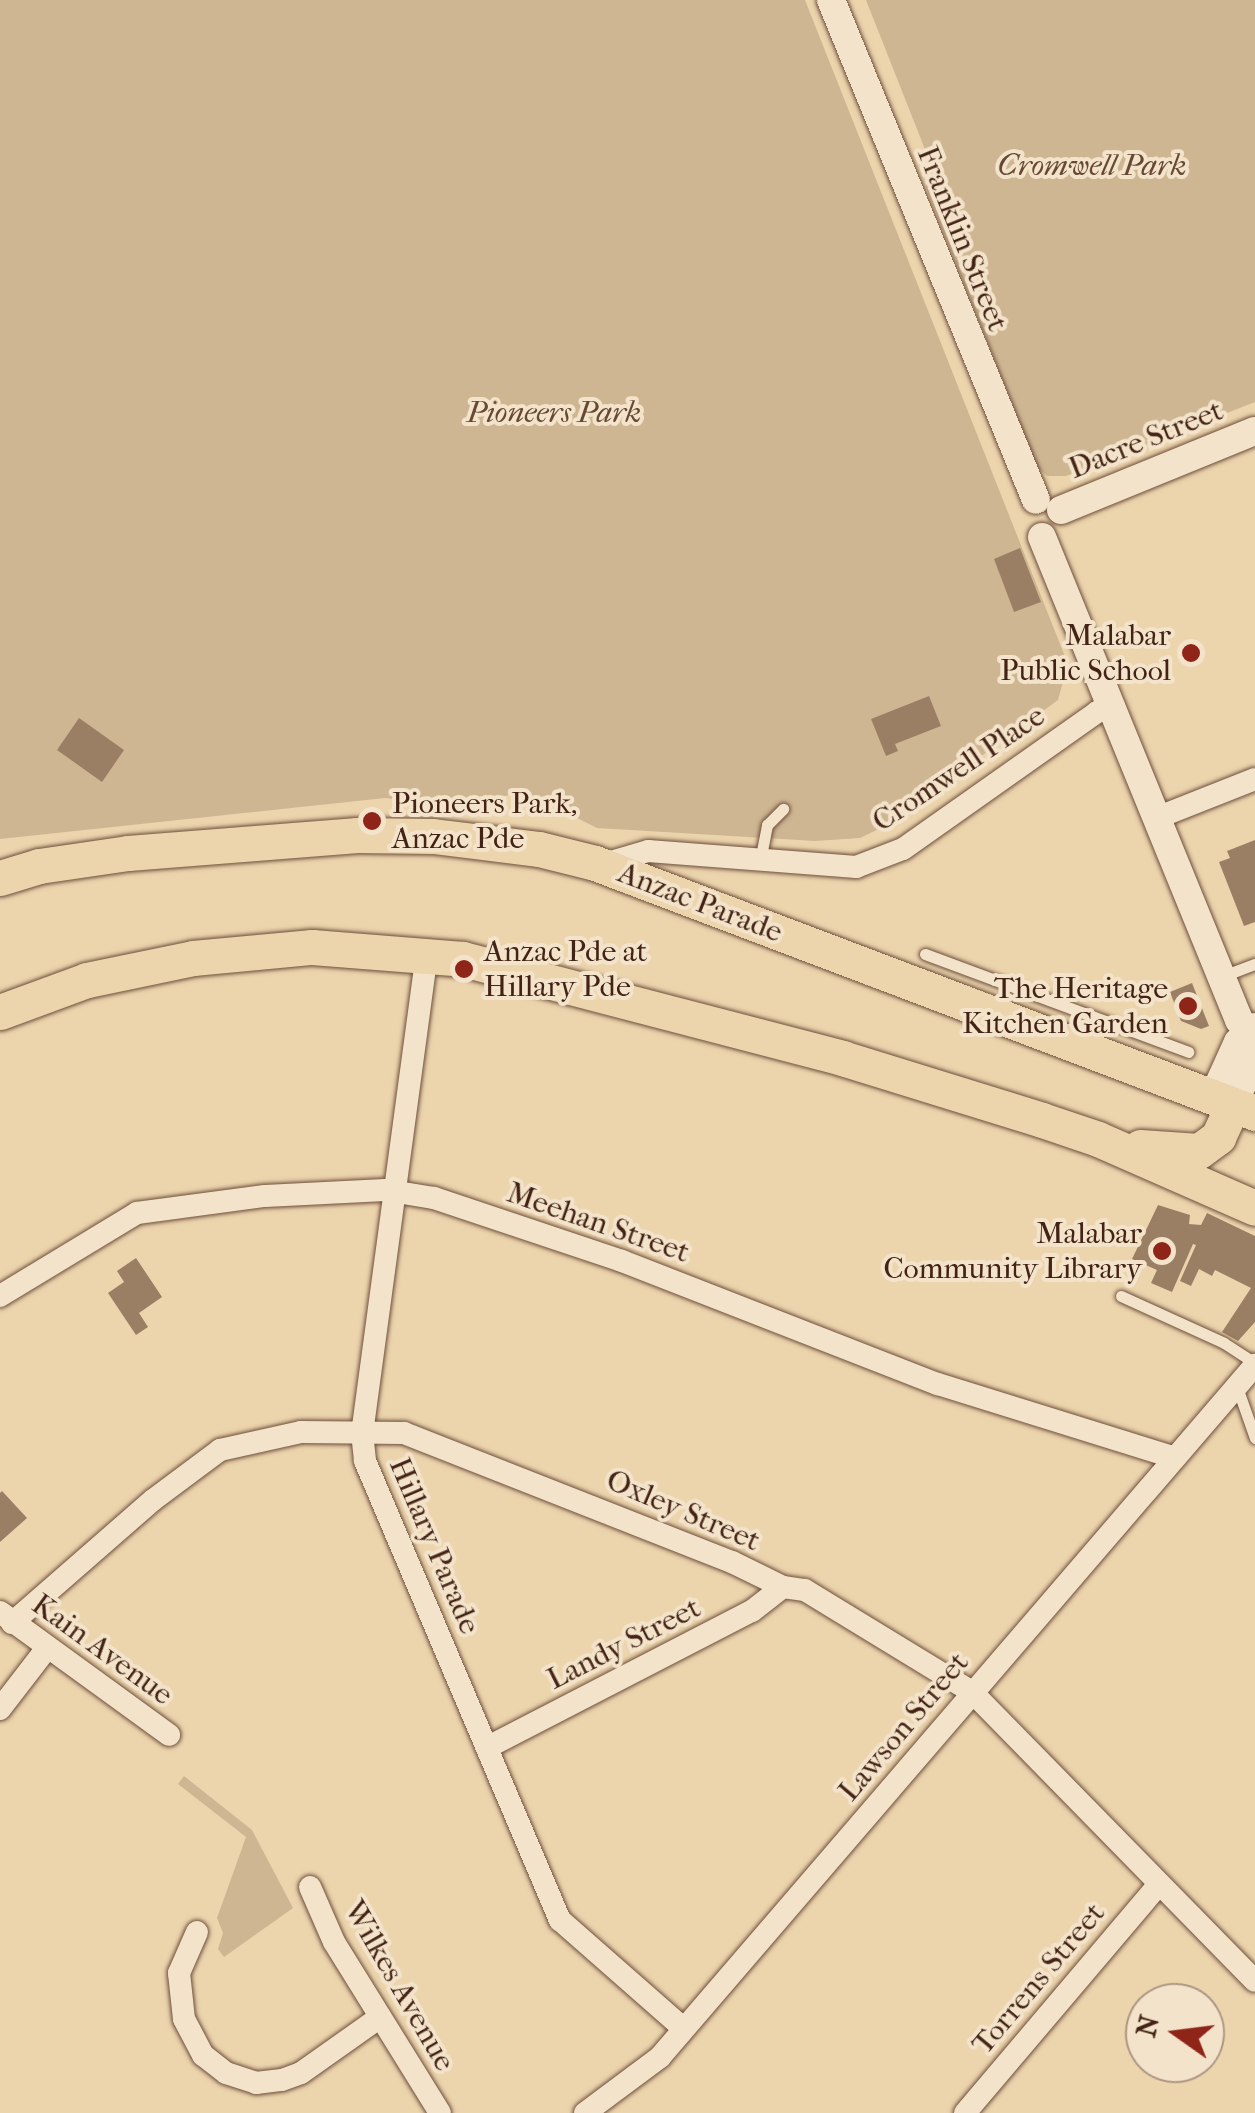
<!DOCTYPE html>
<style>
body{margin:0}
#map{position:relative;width:1255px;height:2113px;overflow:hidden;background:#ecd4ad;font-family:"IM FELL French Canon",serif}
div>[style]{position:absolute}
.green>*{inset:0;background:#cfb693}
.building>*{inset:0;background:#9b7f64}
.roads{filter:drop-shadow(0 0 2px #6d4f3b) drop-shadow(0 0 2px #6d4f3b)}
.service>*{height:11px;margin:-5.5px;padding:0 5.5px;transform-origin:5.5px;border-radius:5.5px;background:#f3e3ca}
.minor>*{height:22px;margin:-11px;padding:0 11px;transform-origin:11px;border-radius:11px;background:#f3e3ca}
.tertiary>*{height:28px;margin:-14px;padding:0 14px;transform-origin:14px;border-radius:14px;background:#f3e3ca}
.primary>*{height:35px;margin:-17.5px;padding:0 17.5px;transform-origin:17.5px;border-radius:17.5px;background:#ecd4ad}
.dots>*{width:28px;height:28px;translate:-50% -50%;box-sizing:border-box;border:5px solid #f3e3ca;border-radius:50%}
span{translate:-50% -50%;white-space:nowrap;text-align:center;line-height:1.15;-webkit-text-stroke:8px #f3e3ca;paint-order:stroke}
.park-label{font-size:30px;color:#664834;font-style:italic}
.street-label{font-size:30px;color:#432315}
.poi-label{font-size:30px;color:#432315}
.right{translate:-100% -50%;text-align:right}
.left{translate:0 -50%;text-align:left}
.north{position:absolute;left:1125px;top:1983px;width:100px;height:100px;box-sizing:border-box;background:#f3e3ca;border:2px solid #ad9682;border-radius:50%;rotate:284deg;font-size:28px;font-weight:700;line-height:40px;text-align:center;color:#432315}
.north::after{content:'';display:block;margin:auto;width:35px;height:45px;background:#8f2418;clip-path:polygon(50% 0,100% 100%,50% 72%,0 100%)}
</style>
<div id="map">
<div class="green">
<div style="clip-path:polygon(0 0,805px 0,1068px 664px,1058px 700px,887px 825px,860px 838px,815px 841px,597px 828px,541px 800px,513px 794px,464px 807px,385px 798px,0 839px)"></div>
<div style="clip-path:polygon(866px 0,1255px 0,1255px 402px,1066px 476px,1047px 476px,1038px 468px,926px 188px,928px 157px)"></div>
<div style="clip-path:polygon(184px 1776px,252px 1830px,293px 1908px,224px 1957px,218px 1949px,223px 1933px,217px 1918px,246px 1837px,178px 1784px)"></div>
</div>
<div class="building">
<div style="clip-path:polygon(1020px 548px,1041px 602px,1014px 612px,994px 559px)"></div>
<div style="clip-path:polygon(929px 696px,941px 726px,895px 744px,898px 751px,886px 756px,871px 719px)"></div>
<div style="clip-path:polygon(79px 718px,124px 750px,102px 782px,57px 750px)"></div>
<div style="clip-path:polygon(1255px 840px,1255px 922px,1244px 926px,1219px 862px,1230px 858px,1227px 851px)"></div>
<div style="clip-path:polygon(1192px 983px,1209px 1026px,1201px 1029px,1181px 1021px,1170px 992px)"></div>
<div style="clip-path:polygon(1158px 1205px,1190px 1215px,1189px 1224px,1201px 1225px,1207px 1213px,1255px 1236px,1255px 1322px,1238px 1341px,1222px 1332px,1251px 1288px,1215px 1270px,1212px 1276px,1199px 1269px,1191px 1286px,1180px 1281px,1196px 1245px,1193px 1244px,1172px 1292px,1151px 1283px,1157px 1270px,1132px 1259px)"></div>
<div style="clip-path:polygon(136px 1258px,162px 1297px,139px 1313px,148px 1327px,136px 1335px,108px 1293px,124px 1282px,117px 1271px)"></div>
<div style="clip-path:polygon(2px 1491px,27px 1518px,0 1542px,0 1493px)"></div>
</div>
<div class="roads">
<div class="service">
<div style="left:760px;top:861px;width:37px;rotate:-79deg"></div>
<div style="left:767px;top:825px;width:23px;rotate:-45deg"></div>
<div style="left:925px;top:954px;width:281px;rotate:20.4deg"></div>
<div style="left:1223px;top:976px;width:34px;rotate:-21deg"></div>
<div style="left:1121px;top:1296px;width:113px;rotate:24.5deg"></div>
<div style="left:1224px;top:1343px;width:37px;rotate:33deg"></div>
<div style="left:1237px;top:1387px;width:54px;rotate:70.6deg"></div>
</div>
<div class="minor">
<div style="left:1159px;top:817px;width:103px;rotate:-21.6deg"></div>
<div style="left:604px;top:864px;width:46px;rotate:-16.5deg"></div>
<div style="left:648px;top:851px;width:209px;rotate:4.4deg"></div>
<div style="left:856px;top:867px;width:50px;rotate:-21deg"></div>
<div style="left:903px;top:849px;width:237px;rotate:-35.2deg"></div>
<div style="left:1097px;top:712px;width:18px;rotate:-19deg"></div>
<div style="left:427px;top:953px;width:483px;rotate:97.7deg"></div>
<div style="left:362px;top:1432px;width:29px;rotate:84deg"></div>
<div style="left:365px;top:1461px;width:499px;rotate:67deg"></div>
<div style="left:560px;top:1920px;width:164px;rotate:41.3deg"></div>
<div style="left:0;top:1296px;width:160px;rotate:-31.2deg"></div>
<div style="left:137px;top:1213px;width:129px;rotate:-7.6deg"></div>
<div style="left:265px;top:1196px;width:120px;rotate:-2.9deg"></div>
<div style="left:385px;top:1190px;width:50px;rotate:9.3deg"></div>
<div style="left:434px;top:1198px;width:198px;rotate:18.5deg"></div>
<div style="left:622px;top:1261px;width:339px;rotate:21.3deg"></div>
<div style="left:938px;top:1384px;width:248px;rotate:17.3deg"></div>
<div style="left:0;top:1612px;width:209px;rotate:36deg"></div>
<div style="left:12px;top:1623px;width:187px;rotate:-41.1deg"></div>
<div style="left:153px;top:1500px;width:84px;rotate:-36.7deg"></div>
<div style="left:220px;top:1450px;width:83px;rotate:-12.5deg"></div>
<div style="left:301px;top:1432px;width:103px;rotate:0.6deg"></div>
<div style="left:404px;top:1433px;width:352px;rotate:21.5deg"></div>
<div style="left:732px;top:1562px;width:57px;rotate:26.1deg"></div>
<div style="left:783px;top:1587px;width:22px;rotate:8deg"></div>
<div style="left:805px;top:1590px;width:196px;rotate:31.4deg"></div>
<div style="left:972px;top:1692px;width:404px;rotate:45.6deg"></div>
<div style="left:0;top:1709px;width:77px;rotate:-52.4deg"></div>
<div style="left:488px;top:1747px;width:297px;rotate:-27.3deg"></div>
<div style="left:752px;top:1611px;width:39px;rotate:-38deg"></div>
<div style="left:310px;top:1887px;width:60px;rotate:66.4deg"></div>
<div style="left:334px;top:1942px;width:201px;rotate:58.2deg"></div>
<div style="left:197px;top:1932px;width:45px;rotate:113.7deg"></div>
<div style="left:179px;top:1973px;width:46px;rotate:83.8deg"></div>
<div style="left:184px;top:2019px;width:41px;rotate:62.2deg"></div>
<div style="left:203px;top:2055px;width:29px;rotate:38deg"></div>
<div style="left:226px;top:2073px;width:32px;rotate:18deg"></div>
<div style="left:256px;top:2083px;width:26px;rotate:-7deg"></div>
<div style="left:282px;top:2080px;width:20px;rotate:-20deg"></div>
<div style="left:301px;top:2073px;width:97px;rotate:-35.3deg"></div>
<div style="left:585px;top:2113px;width:94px;rotate:-36.7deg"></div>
<div style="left:660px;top:2057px;width:913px;rotate:-49.31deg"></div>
<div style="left:965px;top:2113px;width:300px;rotate:-49.7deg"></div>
</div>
<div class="tertiary">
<div style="left:831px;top:0;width:540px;rotate:67.71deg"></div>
<div style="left:1061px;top:510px;width:209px;rotate:-22.2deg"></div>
<div style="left:1042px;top:537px;width:522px;rotate:67.81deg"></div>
<div style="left:1239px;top:1020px;width:26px;rotate:51deg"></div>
<div style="left:1213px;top:1097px;width:60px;rotate:-65.6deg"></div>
<div style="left:1238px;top:1042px;width:23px;rotate:-41deg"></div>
<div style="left:1233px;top:1105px;width:53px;rotate:-65.4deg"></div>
</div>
<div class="primary">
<div style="left:0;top:878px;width:41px;rotate:-17.1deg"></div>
<div style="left:39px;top:866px;width:90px;rotate:-8.3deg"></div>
<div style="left:128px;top:853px;width:230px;rotate:-4.5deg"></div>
<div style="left:357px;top:835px;width:76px;rotate:0.8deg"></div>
<div style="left:433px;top:836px;width:107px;rotate:7deg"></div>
<div style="left:539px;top:849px;width:58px;rotate:14deg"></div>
<div style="left:595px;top:863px;width:706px;rotate:20.75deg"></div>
<div style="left:0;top:1012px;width:93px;rotate:-20.2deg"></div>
<div style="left:87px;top:980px;width:108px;rotate:-11.7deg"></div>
<div style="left:193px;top:958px;width:120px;rotate:-5.3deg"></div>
<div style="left:312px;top:947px;width:151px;rotate:4.5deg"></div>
<div style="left:463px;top:959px;width:392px;rotate:14.6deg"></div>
<div style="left:842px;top:1058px;width:209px;rotate:17.2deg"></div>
<div style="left:1042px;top:1120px;width:59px;rotate:18.7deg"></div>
<div style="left:1098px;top:1139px;width:171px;rotate:23.7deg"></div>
<div style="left:1140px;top:1147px;width:59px;rotate:3.9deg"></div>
<div style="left:1199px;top:1151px;width:24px;rotate:-36deg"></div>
<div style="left:1218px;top:1137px;width:35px;rotate:-65deg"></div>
</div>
</div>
<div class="dots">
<div style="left:1191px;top:653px;background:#8f2418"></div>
<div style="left:372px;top:821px;background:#8f2418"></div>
<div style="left:464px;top:969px;background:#8f2418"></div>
<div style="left:1188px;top:1006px;background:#8f2418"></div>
<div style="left:1162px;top:1251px;background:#8f2418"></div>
</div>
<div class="park-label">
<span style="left:1092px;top:166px">Cromwell Park</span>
<span style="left:554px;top:413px">Pioneers Park</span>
</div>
<div class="street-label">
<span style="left:962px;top:239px;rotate:68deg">Franklin Street</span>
<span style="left:1146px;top:440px;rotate:-22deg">Dacre Street</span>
<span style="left:959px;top:769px;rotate:-34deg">Cromwell Place</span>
<span style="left:700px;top:903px;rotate:21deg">Anzac Parade</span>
<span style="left:598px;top:1223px;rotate:19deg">Meehan Street</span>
<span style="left:683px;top:1511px;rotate:23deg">Oxley Street</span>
<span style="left:434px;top:1546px;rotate:67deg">Hillary Parade</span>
<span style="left:624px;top:1644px;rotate:-27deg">Landy Street</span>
<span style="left:102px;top:1650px;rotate:36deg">Kain Avenue</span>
<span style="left:904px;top:1727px;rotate:-50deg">Lawson Street</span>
<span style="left:1039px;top:1979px;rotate:-50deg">Torrens Street</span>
<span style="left:399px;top:1986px;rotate:60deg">Wilkes Avenue</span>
</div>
<div class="poi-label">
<span class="right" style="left:1171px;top:653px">Malabar<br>Public School</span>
<span class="left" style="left:392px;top:821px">Pioneers Park,<br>Anzac Pde</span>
<span class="left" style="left:484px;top:969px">Anzac Pde at<br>Hillary Pde</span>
<span class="right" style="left:1168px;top:1006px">The Heritage<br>Kitchen Garden</span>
<span class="right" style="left:1142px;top:1251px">Malabar<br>Community Library</span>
</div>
<div class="north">N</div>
</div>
